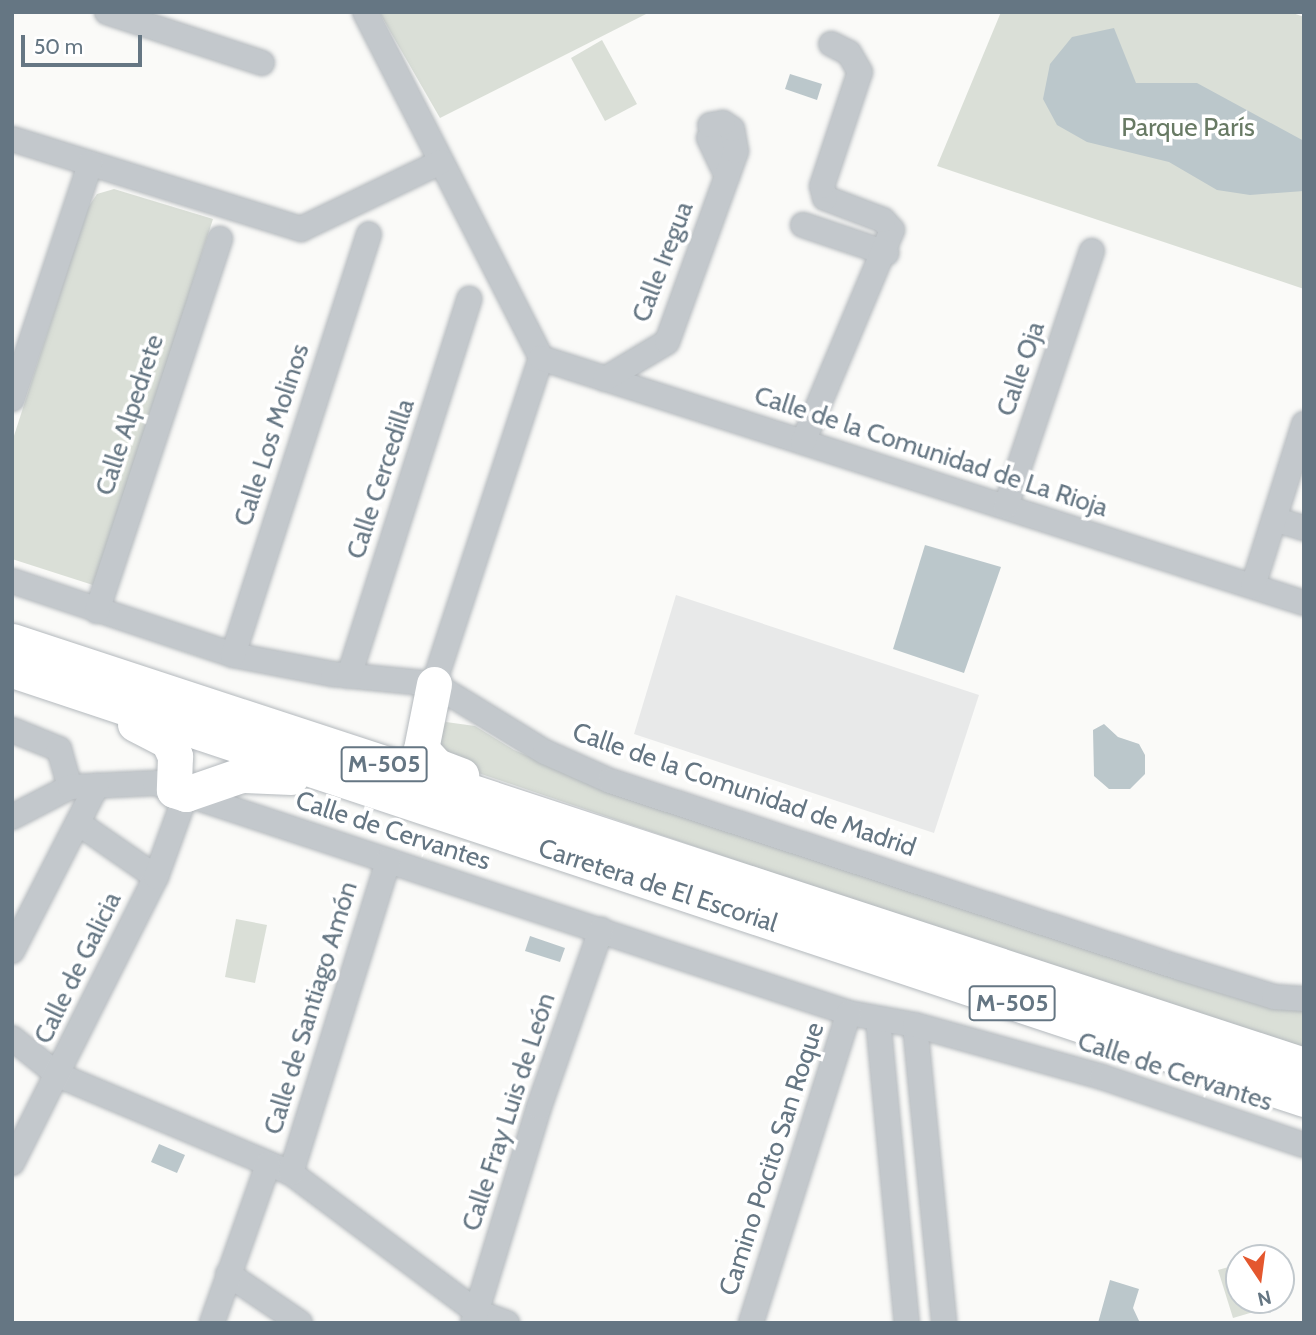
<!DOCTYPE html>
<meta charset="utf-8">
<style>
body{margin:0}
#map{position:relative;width:1316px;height:1335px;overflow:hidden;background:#fafaf8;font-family:Cabin,sans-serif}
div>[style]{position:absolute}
.built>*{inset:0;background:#e8e9e9}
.green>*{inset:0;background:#dadfd7}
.water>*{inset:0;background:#bbc7cb}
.roads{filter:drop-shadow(0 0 2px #b4b9bd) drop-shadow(0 0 2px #b4b9bd)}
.minor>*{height:24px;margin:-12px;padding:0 12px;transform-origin:12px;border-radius:12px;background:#c3c8cc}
.highway>*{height:35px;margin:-17.5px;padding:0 17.5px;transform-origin:17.5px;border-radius:17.5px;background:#fff}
span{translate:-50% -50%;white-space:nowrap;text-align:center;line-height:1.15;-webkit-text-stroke:7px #fff;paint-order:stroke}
.shield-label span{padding:2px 5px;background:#fff;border:2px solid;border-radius:5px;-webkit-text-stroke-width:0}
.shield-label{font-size:24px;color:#657683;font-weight:700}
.park-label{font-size:26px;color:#687a64}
.street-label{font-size:26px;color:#657683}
.frame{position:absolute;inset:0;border:14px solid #657683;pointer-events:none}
.north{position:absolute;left:1225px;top:1244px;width:70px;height:70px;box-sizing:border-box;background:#fff;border:2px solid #c1c8cd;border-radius:50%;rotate:167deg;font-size:19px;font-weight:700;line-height:28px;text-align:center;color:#657683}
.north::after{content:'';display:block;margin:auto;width:24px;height:32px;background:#e4572e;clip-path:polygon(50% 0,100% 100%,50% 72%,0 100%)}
.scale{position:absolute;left:21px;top:35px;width:121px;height:32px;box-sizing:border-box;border:4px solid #657683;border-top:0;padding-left:9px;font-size:21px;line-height:24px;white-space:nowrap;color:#657683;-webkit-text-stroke:5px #fff;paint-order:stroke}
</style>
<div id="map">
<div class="built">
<div style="clip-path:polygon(676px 595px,979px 695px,934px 833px,634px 734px)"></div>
</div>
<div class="green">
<div style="clip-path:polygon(379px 12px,650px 12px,440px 118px)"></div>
<div style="clip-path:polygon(1001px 12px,1290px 12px,1304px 17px,1304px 289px,937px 166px)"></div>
<div style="clip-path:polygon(602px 40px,637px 104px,605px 121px,571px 58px)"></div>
<div style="clip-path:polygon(114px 189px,213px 219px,96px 586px,12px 559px,12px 442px,87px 209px,97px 194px)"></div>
<div style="clip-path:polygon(446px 722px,475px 726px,514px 750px,600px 786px,1304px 1010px,1304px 1053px,437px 759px,431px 730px)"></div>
<div style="clip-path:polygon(236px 919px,267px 925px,255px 983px,225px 977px)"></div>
<div style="clip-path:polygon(1239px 1264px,1239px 1300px,1280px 1304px,1233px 1318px,1218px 1270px)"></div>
</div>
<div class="water">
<div style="clip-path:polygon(1114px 28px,1136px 83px,1197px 83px,1304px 141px,1304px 191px,1250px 195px,1217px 190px,1169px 162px,1087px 142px,1057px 125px,1043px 99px,1050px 64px,1072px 37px)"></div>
<div style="clip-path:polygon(790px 74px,822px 84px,817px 100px,785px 89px)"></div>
<div style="clip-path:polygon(925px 545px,1001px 567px,964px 673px,893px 649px)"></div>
<div style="clip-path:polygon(1104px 724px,1118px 737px,1139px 744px,1145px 755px,1145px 774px,1130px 789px,1109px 789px,1094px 776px,1093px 730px)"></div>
<div style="clip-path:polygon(530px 936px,565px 948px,560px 962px,525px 951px)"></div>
<div style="clip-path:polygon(159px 1144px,185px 1155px,177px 1173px,151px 1162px)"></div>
<div style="clip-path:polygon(1110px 1280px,1139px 1289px,1133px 1308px,1140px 1323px,1098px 1323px)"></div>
</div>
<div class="roads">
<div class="minor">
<div style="left:107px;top:12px;width:163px;rotate:18.2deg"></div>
<div style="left:365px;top:12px;width:388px;rotate:63deg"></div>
<div style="left:541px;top:358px;width:343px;rotate:108.2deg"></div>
<div style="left:709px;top:138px;width:42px;rotate:64.7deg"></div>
<div style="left:12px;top:139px;width:303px;rotate:17.3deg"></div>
<div style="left:301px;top:229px;width:155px;rotate:-25.6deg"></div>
<div style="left:803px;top:225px;width:88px;rotate:18.6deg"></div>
<div style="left:541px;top:358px;width:801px;rotate:17.8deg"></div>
<div style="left:605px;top:379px;width:72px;rotate:-30.8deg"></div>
<div style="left:667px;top:342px;width:203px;rotate:-70.1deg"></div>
<div style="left:736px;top:151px;width:22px;rotate:-100deg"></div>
<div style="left:732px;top:129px;width:11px;rotate:-146deg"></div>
<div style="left:723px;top:123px;width:13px;rotate:171deg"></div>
<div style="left:12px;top:399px;width:248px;rotate:-71.6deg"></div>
<div style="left:803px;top:442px;width:230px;rotate:-67.2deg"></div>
<div style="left:892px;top:230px;width:13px;rotate:-132deg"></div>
<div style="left:883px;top:220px;width:62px;rotate:-159.2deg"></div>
<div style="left:825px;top:198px;width:12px;rotate:-104deg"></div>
<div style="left:822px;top:186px;width:120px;rotate:-71.6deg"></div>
<div style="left:860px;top:72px;width:22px;rotate:-120deg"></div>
<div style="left:849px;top:53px;width:20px;rotate:-153deg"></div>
<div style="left:1006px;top:506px;width:269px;rotate:-71.4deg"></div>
<div style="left:1274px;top:519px;width:31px;rotate:17deg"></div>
<div style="left:12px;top:581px;width:233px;rotate:18.5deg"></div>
<div style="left:233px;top:655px;width:102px;rotate:10.8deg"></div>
<div style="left:333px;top:674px;width:101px;rotate:5.7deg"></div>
<div style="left:434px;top:684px;width:130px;rotate:31.5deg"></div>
<div style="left:545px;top:752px;width:71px;rotate:24deg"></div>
<div style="left:610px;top:781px;width:600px;rotate:18.16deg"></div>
<div style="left:1180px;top:968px;width:98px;rotate:17.1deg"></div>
<div style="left:1274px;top:997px;width:30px;rotate:4deg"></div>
<div style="left:1253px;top:586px;width:170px;rotate:-72.5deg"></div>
<div style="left:97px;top:611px;width:392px;rotate:-71.7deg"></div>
<div style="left:233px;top:655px;width:442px;rotate:-72.1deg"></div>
<div style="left:349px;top:676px;width:396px;rotate:-72.3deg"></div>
<div style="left:12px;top:730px;width:51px;rotate:22deg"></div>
<div style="left:59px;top:749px;width:40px;rotate:74deg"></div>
<div style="left:12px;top:817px;width:65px;rotate:-27.3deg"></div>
<div style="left:70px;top:787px;width:85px;rotate:-2.7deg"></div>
<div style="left:155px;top:783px;width:20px;rotate:20deg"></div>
<div style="left:81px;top:825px;width:91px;rotate:34.7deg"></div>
<div style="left:12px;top:951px;width:186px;rotate:-62.9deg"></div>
<div style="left:878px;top:1019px;width:305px;rotate:84.6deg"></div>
<div style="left:915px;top:1025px;width:299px;rotate:84.4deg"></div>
<div style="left:12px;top:1038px;width:59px;rotate:38.8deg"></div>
<div style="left:58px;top:1075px;width:253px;rotate:22.8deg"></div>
<div style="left:291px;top:1173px;width:232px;rotate:36.8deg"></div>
<div style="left:477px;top:1312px;width:32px;rotate:20deg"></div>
<div style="left:12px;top:1163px;width:320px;rotate:-63.3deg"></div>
<div style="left:156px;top:877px;width:88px;rotate:-70.1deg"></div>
<div style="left:186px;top:794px;width:698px;rotate:18.28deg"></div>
<div style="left:849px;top:1013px;width:67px;rotate:10.3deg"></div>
<div style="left:915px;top:1025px;width:194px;rotate:15.5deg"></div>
<div style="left:1102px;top:1077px;width:213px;rotate:18.6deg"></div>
<div style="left:291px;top:1173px;width:327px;rotate:-72.7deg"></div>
<div style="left:228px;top:1274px;width:87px;rotate:34.2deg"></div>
<div style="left:212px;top:1323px;width:168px;rotate:-70.5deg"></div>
<div style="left:473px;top:1323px;width:226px;rotate:-73deg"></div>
<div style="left:539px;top:1107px;width:188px;rotate:-70.7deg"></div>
<div style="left:751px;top:1323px;width:325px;rotate:-72.5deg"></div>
</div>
<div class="highway">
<div style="left:12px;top:641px;width:1360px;rotate:18.17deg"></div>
<div style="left:12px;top:670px;width:1361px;rotate:18.37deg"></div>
<div style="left:434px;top:684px;width:66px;rotate:101.3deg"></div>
<div style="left:421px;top:749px;width:23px;rotate:47deg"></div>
<div style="left:437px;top:766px;width:26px;rotate:21deg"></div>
<div style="left:135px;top:724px;width:37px;rotate:27deg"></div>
<div style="left:168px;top:741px;width:17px;rotate:65deg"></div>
<div style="left:175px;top:756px;width:34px;rotate:92deg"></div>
<div style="left:174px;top:790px;width:13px;rotate:18deg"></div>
<div style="left:186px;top:794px;width:58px;rotate:-19.1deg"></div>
<div style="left:241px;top:775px;width:50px;rotate:2.3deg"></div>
</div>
</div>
<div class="shield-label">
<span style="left:384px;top:764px">M-505</span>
<span style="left:1012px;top:1003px">M-505</span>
</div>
<div class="park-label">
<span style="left:1188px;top:128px">Parque París</span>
</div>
<div class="street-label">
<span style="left:663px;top:262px;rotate:-69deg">Calle Iregua</span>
<span style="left:1021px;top:369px;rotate:-71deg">Calle Oja</span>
<span style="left:130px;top:415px;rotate:-72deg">Calle Alpedrete</span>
<span style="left:272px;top:435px;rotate:-72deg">Calle Los Molinos</span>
<span style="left:931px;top:452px;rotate:18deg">Calle de la Comunidad de La Rioja</span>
<span style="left:381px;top:479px;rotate:-72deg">Calle Cercedilla</span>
<span style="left:744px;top:790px;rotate:19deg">Calle de la Comunidad de Madrid</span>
<span style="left:393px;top:831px;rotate:18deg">Calle de Cervantes</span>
<span style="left:658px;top:886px;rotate:18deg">Carretera de El Escorial</span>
<span style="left:78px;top:968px;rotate:-64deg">Calle de Galicia</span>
<span style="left:311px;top:1008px;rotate:-73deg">Calle de Santiago Amón</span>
<span style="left:1175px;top:1072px;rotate:18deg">Calle de Cervantes</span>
<span style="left:509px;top:1112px;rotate:-72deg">Calle Fray Luis de León</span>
<span style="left:772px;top:1159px;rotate:-72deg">Camino Pocito San Roque</span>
</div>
<div class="frame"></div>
<div class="north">N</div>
<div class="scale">50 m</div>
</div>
